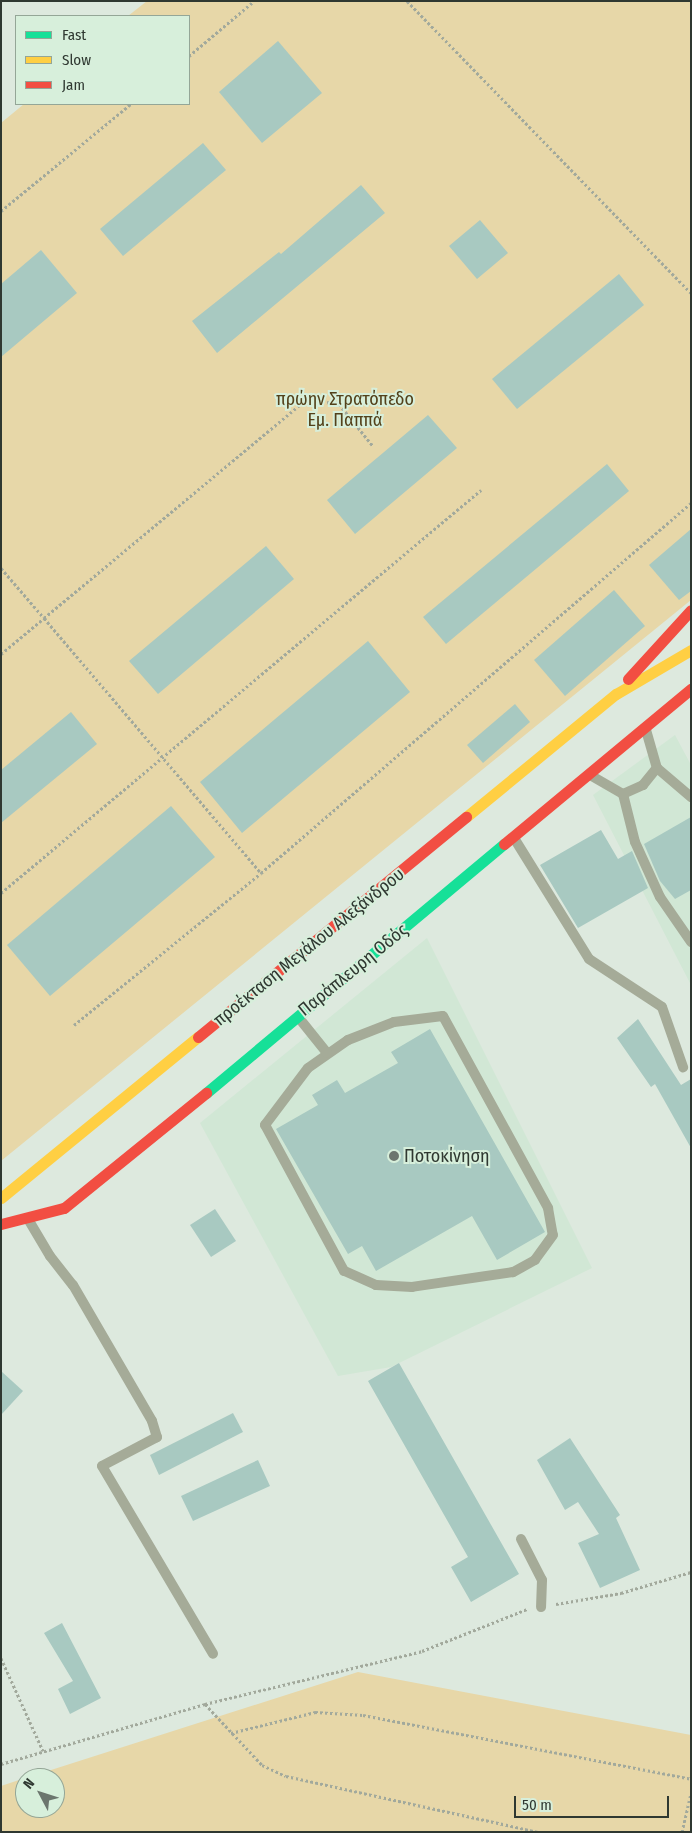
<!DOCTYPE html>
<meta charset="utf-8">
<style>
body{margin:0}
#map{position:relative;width:692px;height:1833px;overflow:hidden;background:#dde9de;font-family:"Fira Sans Condensed",sans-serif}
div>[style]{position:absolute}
.built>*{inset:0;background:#d1e7d5}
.green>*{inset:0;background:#e7d7a8}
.building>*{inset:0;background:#a8c9c1}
.path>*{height:3px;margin-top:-1.5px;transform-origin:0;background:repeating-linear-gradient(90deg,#a2a99c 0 2.5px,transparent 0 5px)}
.lane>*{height:10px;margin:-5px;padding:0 5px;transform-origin:5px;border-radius:5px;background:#a5ab98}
.fast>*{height:11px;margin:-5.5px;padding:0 5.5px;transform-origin:5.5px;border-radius:5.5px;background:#16e098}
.slow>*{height:11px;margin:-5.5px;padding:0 5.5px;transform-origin:5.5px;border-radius:5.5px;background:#ffcf43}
.jam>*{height:11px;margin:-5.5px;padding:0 5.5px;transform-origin:5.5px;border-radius:5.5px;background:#f24e42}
.dots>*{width:14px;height:14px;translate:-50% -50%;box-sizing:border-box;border:2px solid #d7efdb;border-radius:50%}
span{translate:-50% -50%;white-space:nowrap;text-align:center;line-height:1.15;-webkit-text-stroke:4px #d7efdb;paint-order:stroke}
.park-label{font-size:18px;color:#53411a}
.street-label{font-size:18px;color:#2f3831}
.poi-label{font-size:18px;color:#2f3831}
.left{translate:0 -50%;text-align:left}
.frame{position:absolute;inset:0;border:2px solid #2f3831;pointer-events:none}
.legend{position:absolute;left:15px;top:15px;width:175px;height:90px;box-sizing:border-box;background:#d7efdb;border:1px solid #94a697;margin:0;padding:6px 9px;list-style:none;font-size:15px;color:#2f3831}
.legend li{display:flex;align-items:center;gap:10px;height:25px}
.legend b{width:25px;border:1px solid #94a697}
.north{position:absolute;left:15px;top:1768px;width:50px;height:50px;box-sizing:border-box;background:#d7efdb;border:1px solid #94a697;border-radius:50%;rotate:310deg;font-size:14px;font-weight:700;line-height:20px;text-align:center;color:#2f3831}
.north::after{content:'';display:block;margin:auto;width:18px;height:22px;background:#6c766e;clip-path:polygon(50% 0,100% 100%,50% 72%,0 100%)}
.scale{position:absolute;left:514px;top:1796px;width:155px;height:22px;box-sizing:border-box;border:2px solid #2f3831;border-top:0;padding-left:6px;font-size:15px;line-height:18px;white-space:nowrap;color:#2f3831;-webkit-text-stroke:4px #d7efdb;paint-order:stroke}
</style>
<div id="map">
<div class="built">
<div style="clip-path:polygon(675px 735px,691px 765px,691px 985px,593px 795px)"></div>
<div style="clip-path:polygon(427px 938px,592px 1268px,391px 1367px,338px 1376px,200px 1123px)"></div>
</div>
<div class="green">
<div style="clip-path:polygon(147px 1px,691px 1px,691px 600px,1px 1161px,1px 123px,24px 104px,189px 104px,189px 16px,128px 16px)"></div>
<div style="clip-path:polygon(358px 1672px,691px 1735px,691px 1832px,1px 1832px,1px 1786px,25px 1778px,25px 1808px,55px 1808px,55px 1778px,26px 1778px)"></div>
</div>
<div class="building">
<div style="clip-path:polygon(278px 41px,322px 93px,262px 143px,219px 92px)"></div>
<div style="clip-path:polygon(203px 143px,226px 170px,123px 256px,100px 229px)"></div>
<div style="clip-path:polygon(361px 185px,385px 213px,217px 353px,192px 321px,279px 252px,281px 254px)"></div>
<div style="clip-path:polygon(480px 220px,508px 253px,477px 279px,449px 246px)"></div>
<div style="clip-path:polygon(41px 250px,77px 293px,1px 357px,1px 284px)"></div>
<div style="clip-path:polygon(619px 274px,644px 305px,517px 409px,492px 379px)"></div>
<div style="clip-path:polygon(428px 415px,457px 448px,355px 534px,327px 500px)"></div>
<div style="clip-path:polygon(607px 464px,629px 491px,446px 644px,423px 617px)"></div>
<div style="clip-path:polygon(691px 529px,691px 591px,679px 600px,649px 565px)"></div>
<div style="clip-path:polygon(266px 546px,294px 579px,158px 694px,129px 661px)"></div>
<div style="clip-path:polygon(614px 590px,645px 626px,565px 696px,534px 660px)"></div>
<div style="clip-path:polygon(368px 641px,410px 692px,242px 833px,200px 782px)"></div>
<div style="clip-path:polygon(515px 704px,530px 722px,483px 763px,467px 745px)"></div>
<div style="clip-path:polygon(71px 712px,97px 744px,1px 823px,1px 770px)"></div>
<div style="clip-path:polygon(171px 806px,215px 857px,50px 996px,7px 945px)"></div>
<div style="clip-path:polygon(691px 817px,691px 890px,675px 899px,660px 881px,644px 844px)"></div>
<div style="clip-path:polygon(601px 830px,618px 859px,632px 851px,648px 888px,578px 928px,540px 865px)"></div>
<div style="clip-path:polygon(638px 1019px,681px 1085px,691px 1079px,691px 1148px,655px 1084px,651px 1087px,617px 1038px)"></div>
<div style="clip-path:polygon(430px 1029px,545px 1232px,497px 1260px,472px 1216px,376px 1271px,362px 1246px,348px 1254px,276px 1129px,318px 1105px,312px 1095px,337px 1080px,345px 1093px,398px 1063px,391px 1052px)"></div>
<div style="clip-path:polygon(215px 1209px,236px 1241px,211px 1257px,190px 1225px)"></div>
<div style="clip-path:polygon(399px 1363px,519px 1574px,471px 1602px,451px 1567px,468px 1557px,368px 1381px)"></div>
<div style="clip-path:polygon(1px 1371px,23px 1391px,1px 1415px)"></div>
<div style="clip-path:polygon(233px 1413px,243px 1432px,159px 1475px,150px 1455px)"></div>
<div style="clip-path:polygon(570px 1438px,620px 1515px,616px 1518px,640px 1570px,600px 1588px,578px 1543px,599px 1534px,578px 1502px,565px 1510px,537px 1460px)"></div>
<div style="clip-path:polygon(258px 1460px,270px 1486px,193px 1521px,181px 1496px)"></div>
<div style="clip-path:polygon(62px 1623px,101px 1698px,70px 1714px,58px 1689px,73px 1681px,44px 1633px)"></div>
</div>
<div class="path">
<div style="left:407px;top:1px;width:407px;rotate:45.8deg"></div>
<div style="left:189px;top:56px;width:85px;rotate:-40.2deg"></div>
<div style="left:1px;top:211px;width:168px;rotate:-39.5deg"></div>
<div style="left:1px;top:568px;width:66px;rotate:49.3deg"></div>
<div style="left:44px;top:618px;width:342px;rotate:-39.8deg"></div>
<div style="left:307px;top:399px;width:32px;rotate:9deg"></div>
<div style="left:339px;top:404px;width:54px;rotate:51deg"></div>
<div style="left:1px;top:654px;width:56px;rotate:-39.9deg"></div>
<div style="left:44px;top:618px;width:335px;rotate:49.6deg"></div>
<div style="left:261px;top:873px;width:567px;rotate:-40.71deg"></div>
<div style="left:1px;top:893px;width:627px;rotate:-40.02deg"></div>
<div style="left:74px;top:1025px;width:241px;rotate:-39.1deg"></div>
<div style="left:556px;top:1604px;width:66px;rotate:-9.6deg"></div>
<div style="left:621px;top:1593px;width:73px;rotate:-16.7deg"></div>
<div style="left:1px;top:1658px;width:102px;rotate:65.7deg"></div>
<div style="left:205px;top:1704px;width:83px;rotate:46.9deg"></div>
<div style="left:262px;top:1765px;width:26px;rotate:25deg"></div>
<div style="left:286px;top:1776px;width:258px;rotate:12.5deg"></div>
<div style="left:231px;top:1733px;width:87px;rotate:-14deg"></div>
<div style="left:315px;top:1712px;width:48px;rotate:3.6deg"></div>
<div style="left:363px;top:1715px;width:334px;rotate:11deg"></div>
<div style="left:1px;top:1764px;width:213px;rotate:-16.4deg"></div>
<div style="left:205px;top:1704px;width:223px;rotate:-13.7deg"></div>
<div style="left:422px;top:1651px;width:113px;rotate:-21.8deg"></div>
<div style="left:682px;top:1832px;width:40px;rotate:-77deg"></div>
</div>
<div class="lane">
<div style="left:646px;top:730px;width:40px;rotate:74deg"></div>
<div style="left:657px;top:768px;width:45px;rotate:40.5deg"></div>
<div style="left:590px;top:775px;width:38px;rotate:30deg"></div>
<div style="left:623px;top:794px;width:49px;rotate:76deg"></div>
<div style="left:635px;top:842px;width:60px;rotate:65.6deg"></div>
<div style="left:660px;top:897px;width:55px;rotate:55.4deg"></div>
<div style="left:623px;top:794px;width:22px;rotate:-24deg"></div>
<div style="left:643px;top:785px;width:22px;rotate:-51deg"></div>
<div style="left:514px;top:838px;width:142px;rotate:58.2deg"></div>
<div style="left:589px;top:959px;width:87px;rotate:33.3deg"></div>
<div style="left:662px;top:1007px;width:64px;rotate:70.7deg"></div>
<div style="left:443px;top:1016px;width:219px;rotate:61.3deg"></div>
<div style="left:548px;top:1208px;width:27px;rotate:80deg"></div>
<div style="left:553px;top:1235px;width:31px;rotate:126deg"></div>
<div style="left:535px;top:1260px;width:25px;rotate:151deg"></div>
<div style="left:513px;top:1272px;width:102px;rotate:171.6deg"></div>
<div style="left:412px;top:1287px;width:36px;rotate:-177deg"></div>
<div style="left:376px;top:1285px;width:35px;rotate:-156deg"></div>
<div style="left:344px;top:1271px;width:166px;rotate:-118.4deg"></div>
<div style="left:265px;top:1125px;width:71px;rotate:-53deg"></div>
<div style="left:308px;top:1068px;width:49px;rotate:-35deg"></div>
<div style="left:348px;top:1040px;width:49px;rotate:-21.4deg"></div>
<div style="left:394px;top:1022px;width:49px;rotate:-7deg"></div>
<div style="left:299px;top:1018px;width:45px;rotate:51.3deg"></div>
<div style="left:28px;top:1219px;width:43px;rotate:59.3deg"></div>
<div style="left:50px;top:1256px;width:37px;rotate:52deg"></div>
<div style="left:73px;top:1285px;width:157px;rotate:59.8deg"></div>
<div style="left:152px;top:1421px;width:17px;rotate:73deg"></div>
<div style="left:157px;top:1437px;width:62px;rotate:152.2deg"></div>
<div style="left:102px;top:1466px;width:218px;rotate:59.4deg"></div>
<div style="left:521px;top:1539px;width:46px;rotate:62.9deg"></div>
<div style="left:542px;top:1580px;width:27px;rotate:92deg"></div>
</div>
<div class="fast">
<div style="left:206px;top:1093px;width:388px;rotate:-39.9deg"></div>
</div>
<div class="slow">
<div style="left:466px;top:817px;width:194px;rotate:-39.4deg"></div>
<div style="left:616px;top:694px;width:87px;rotate:-30.4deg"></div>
<div style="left:1px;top:1198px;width:254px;rotate:-39.3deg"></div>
</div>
<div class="jam">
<div style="left:628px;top:679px;width:93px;rotate:-47.6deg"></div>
<div style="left:504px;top:844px;width:243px;rotate:-39.7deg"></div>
<div style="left:198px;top:1037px;width:347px;rotate:-39.4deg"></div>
<div style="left:1px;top:1224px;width:65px;rotate:-14.3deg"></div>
<div style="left:64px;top:1208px;width:183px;rotate:-39deg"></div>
</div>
<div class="dots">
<div style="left:394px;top:1156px;background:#6c766e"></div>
</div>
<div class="park-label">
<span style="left:345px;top:410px">πρώην Στρατόπεδο<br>Εμ. Παππά</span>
</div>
<div class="street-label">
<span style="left:309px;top:947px;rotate:-39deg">προέκταση Μεγάλου Αλεξάνδρου</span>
<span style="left:353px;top:970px;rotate:-39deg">Παράπλευρη Οδός</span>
</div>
<div class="poi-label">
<span class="left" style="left:404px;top:1156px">Ποτοκίνηση</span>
</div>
<div class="frame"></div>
<ul class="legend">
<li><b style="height:6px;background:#16e098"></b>Fast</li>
<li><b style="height:6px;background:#ffcf43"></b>Slow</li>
<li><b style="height:6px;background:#f24e42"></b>Jam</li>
</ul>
<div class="north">N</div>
<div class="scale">50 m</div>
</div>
